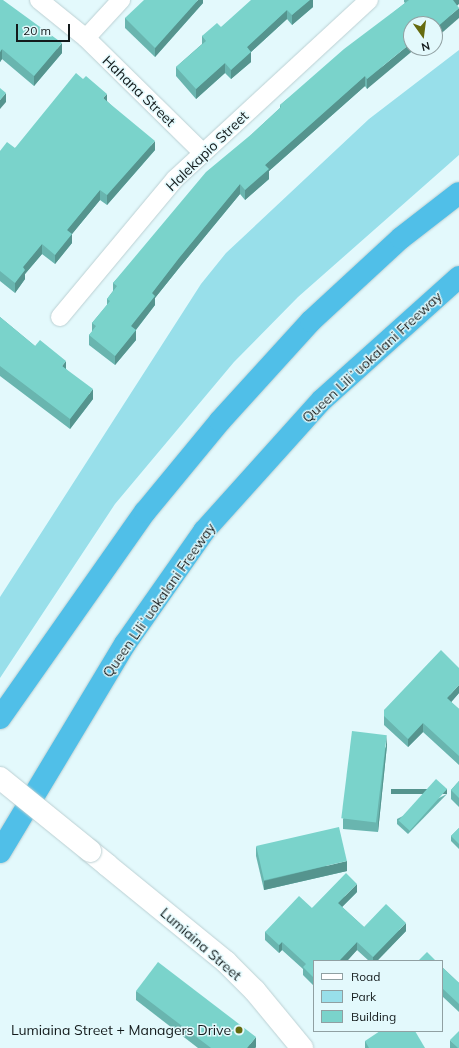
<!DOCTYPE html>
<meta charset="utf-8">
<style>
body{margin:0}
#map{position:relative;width:459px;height:1048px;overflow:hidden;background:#e3f9fc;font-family:Mulish,sans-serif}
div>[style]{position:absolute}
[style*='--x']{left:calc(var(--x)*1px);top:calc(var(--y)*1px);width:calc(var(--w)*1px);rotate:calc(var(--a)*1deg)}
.green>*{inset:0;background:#98dfea}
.roads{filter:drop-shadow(0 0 1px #bbd0d3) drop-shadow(0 0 1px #bbd0d3)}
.minor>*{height:18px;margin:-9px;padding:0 9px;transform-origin:9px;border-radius:9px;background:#fff}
.tertiary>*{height:22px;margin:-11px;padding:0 11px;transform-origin:11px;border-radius:11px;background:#fff}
.secondary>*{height:22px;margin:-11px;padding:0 11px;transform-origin:11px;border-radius:11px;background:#fff}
.motorway>*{height:22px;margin:-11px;padding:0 11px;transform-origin:11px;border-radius:11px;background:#50bfe8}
.bridges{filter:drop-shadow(0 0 1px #bbd0d3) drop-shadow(0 0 1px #bbd0d3)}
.tertiary-bridge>*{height:22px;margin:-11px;padding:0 11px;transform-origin:11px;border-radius:11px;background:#fff}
.wall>*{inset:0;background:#69b5af}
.shaded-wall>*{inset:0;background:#55948e;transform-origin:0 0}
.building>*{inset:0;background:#7ad3cb;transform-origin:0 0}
.dots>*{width:11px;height:11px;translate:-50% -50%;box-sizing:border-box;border:2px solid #e3f9fc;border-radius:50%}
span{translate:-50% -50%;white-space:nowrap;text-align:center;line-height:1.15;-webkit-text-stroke:3px #e3f9fc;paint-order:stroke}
.street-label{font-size:14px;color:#131a1b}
.poi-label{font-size:14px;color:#131a1b}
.right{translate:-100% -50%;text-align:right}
.legend{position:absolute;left:313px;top:960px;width:130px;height:72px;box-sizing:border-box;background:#e3f9fc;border:1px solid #90a0a2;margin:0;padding:5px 7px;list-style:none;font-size:12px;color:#131a1b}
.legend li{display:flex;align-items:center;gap:8px;height:20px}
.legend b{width:20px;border:1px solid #90a0a2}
.north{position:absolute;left:403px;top:16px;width:40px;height:40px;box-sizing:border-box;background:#e3f9fc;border:1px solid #90a0a2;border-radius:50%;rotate:166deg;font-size:11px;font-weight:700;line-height:16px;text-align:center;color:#131a1b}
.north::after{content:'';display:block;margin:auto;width:14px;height:18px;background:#656b0f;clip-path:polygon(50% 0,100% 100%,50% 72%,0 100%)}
.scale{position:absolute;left:16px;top:24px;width:54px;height:18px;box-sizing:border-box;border:2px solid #131a1b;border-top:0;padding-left:5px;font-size:12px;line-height:14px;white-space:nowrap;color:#131a1b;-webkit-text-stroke:3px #e3f9fc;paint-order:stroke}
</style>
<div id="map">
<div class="green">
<div style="clip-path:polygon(459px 50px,459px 155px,298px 297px,234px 362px,115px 504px,0 678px,0 597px,201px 284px,226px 253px,369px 119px)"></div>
</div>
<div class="roads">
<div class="minor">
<div style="--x:39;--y:0;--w:60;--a:39"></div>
<div style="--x:86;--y:38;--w:163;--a:44.5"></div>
<div style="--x:86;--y:38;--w:52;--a:-47.4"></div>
<div style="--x:60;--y:317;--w:180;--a:-50.2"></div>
<div style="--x:175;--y:179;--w:264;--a:-42.7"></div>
</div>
<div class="tertiary">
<div style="--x:107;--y:865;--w:154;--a:39.2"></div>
<div style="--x:226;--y:962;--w:41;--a:45"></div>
<div style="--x:255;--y:991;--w:74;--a:50.5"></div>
</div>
<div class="secondary">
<div style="--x:90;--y:851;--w:22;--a:39"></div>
</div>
<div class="motorway">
<div style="--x:0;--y:718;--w:252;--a:-54.9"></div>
<div style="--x:145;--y:512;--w:118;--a:-50.5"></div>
<div style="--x:220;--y:421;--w:135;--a:-47.7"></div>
<div style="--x:311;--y:321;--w:122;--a:-42.7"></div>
<div style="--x:401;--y:238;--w:73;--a:-37.8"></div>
<div style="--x:0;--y:852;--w:243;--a:-59"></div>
<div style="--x:125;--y:644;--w:138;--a:-55"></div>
<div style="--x:204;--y:531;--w:176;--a:-48"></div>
<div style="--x:322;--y:400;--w:184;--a:-41.9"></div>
</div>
</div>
<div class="bridges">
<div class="tertiary-bridge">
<div style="--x:0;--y:778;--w:116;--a:39"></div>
</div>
</div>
<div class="wall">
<div style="clip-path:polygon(0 0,62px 53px,34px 86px,2px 59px,0 62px)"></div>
<div style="clip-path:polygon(203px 0,203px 3px,155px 57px,125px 28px,125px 18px)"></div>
<div style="clip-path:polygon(313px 0,313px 7px,292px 25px,287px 19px,251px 52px,251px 62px,231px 79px,225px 73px,196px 99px,176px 76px,176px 67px,202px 44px,202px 36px,221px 27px)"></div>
<div style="clip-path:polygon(404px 0,459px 0,457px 6px,436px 38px,435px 36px,435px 24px,411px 24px,367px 89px,365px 86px,269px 171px,269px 179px,245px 200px,240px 194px,179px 268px,155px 298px,155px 305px,136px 330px,136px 340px,115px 365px,89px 345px,89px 335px,92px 332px,92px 323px,107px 305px,107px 299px,113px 291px,113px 283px,253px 133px,280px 108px,280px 105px,405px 3px,404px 2px)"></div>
<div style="clip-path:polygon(107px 101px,155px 150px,107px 205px,100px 200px,72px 234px,72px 243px,55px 264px,42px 254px,25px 274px,25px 279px,15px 293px,0 281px,0 151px,15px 148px)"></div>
<div style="clip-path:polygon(0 317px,35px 346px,66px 369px,93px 399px,70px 429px,0 376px)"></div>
<div style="clip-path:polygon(459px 693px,451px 702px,459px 709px,459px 765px,423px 732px,408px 747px,384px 725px,384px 710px)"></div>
<div style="clip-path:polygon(387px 745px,378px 832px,343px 829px,343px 819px)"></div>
<div style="clip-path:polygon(459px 781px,459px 807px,451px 799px,451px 790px)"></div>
<div style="clip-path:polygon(447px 794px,408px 834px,397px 824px,397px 819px)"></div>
<div style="clip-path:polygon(459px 828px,459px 849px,451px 841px,451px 836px)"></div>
<div style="clip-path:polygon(256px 847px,347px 871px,264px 890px,256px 856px)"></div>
<div style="clip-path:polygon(357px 892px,342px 907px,364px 927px,406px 931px,377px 961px,369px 961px,357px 950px,347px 961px,314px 961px,314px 986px,303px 975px,303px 969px,282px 950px,279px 953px,265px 940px,265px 932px,312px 908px)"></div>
<div style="clip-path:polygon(442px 967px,459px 983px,459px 1012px,442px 996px)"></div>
<div style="clip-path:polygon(136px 991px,256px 1047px,255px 1048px,198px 1048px,136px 1000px)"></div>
<div style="clip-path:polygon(450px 1040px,459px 1048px,450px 1048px)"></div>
<div style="clip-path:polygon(365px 1041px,425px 1048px,365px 1048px)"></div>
</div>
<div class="shaded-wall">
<div style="clip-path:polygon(198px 0,203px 0,203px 3px,155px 57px,155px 48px)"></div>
<div style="clip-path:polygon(308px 0,313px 0,313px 7px,292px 25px,292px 15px)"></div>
<div style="clip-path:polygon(453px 0,459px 0,459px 4px,452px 10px)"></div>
<div style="clip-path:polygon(459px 8px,459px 18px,436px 38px,436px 28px)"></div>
<div style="clip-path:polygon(287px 10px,287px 19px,251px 52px,251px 62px,231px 79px,231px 70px,247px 47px)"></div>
<div style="clip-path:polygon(62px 43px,62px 53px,34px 86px,34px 76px)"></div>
<div style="clip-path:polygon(411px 43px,411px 48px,416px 48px,367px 89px,367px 79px)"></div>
<div style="clip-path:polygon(2px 49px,2px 59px,0 62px,0 52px)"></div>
<div style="clip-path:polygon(225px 63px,225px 73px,196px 99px,196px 89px)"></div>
<div style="clip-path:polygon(365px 76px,365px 86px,269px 171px,269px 179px,245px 200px,245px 190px,265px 165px)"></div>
<div style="clip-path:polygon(6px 93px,6px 102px,0 109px,0 100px)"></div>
<div style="clip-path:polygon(107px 94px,107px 103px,103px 98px)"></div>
<div style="clip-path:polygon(155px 141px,155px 150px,107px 205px,107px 195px)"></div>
<div style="clip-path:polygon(240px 184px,240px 194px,179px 268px,155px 298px,155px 305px,131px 336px,131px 326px,152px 293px,179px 258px)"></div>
<div style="clip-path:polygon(100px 190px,100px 200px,72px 234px,72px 243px,55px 264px,55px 255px,67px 230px)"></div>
<div style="clip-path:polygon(42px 244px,42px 254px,25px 274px,25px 279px,15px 293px,15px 283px,23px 267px)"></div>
<div style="clip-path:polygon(136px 330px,136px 340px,115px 365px,115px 356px)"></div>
<div style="clip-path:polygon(66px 361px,66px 371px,62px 366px)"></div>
<div style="clip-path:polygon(93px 389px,93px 399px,70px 429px,70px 419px)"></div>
<div style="clip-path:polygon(459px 685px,459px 693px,447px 707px,447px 698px)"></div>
<div style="clip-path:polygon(423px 723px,423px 732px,408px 747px,408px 739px)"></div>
<div style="clip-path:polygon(387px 735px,387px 745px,378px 832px,378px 823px)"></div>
<div style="left:447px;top:789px;width:5px;height:56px;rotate:90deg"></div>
<div style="clip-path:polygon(347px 861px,347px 871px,264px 890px,264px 881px)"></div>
<div style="clip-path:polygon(357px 884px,357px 892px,338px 911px,338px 903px)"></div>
<div style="clip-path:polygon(406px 923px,406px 931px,377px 961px,373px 961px,373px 957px)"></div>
<div style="clip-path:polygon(282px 942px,282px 950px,279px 953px,279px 945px)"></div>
<div style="clip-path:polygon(357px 942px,357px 950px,347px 961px,339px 961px)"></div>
<div style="clip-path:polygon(256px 1037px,256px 1047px,255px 1048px,247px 1048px)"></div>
</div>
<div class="building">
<div style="clip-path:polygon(0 0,3px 0,62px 43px,34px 76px,2px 49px,0 52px)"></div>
<div style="clip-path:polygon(144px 0,198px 0,155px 48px,125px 18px)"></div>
<div style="clip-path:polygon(251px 0,310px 0,292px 15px,287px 10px,247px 47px,251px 52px,231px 70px,225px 63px,196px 89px,176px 67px,206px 41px,202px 36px,217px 23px,221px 27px)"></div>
<div style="clip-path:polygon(409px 0,453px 0,459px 8px,436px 28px,435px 27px,435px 24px,411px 24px,411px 43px,367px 79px,365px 76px,265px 165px,269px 169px,245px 190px,240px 184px,179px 258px,152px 293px,155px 296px,131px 326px,136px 330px,115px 356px,89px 335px,96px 326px,92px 323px,110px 301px,107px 299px,117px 286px,113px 283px,206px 172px,253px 133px,281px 107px,280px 105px,344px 49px)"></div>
<div style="clip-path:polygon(76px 73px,83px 79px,86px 76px,107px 94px,103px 98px,155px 141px,107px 195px,100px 190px,67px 230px,72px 234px,55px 255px,42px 244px,23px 267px,25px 270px,15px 283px,0 271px,0 151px,7px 142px,15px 148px)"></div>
<div style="clip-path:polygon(0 88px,6px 93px,0 100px)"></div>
<div style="clip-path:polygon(0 317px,35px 346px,40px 340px,66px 361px,62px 366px,93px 389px,70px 419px,0 366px)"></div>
<div style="clip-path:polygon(441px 650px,459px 668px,459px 685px,447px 698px,459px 709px,459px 756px,423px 723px,408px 739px,384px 716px,384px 710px)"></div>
<div style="left:352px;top:731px;width:35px;height:88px;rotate:7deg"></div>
<div style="left:436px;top:779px;width:15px;height:56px;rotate:42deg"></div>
<div style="clip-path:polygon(459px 781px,459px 798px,451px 790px)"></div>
<div style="left:339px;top:827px;width:35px;height:85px;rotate:77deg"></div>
<div style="clip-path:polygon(459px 828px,459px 844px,451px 836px)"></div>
<div style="clip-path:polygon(346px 873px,357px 884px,338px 903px,364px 927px,386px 904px,406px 923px,373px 957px,357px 942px,339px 961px,314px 961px,314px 978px,303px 967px,306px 964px,282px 942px,279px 945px,265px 932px,299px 896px,312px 908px)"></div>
<div style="clip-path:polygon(427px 952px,436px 961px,418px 961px)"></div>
<div style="clip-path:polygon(158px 962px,256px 1037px,247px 1048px,211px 1048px,136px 991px)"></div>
<div style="clip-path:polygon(442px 967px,459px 983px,459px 1004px,442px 988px)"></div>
<div style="clip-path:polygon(380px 1031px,415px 1031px,425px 1048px,369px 1048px,365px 1041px)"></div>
<div style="clip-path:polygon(459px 1031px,459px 1048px,458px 1048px,450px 1040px)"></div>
</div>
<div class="dots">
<div style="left:239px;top:1030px;background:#656b0f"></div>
</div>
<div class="street-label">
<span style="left:139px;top:91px;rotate:44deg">Hahana Street</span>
<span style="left:207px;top:151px;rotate:-44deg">Halekapio Street</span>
<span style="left:372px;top:357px;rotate:-43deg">Queen Liliʻuokalani Freeway</span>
<span style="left:159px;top:600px;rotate:-55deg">Queen Liliʻuokalani Freeway</span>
<span style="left:201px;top:944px;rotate:41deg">Lumiaina Street</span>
</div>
<div class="poi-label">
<span class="right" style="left:231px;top:1030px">Lumiaina Street + Managers Drive</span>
</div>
<ul class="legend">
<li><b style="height:5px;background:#fff"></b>Road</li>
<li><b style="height:11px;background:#98dfea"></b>Park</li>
<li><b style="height:11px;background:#7ad3cb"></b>Building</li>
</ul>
<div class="north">N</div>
<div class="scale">20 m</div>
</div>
